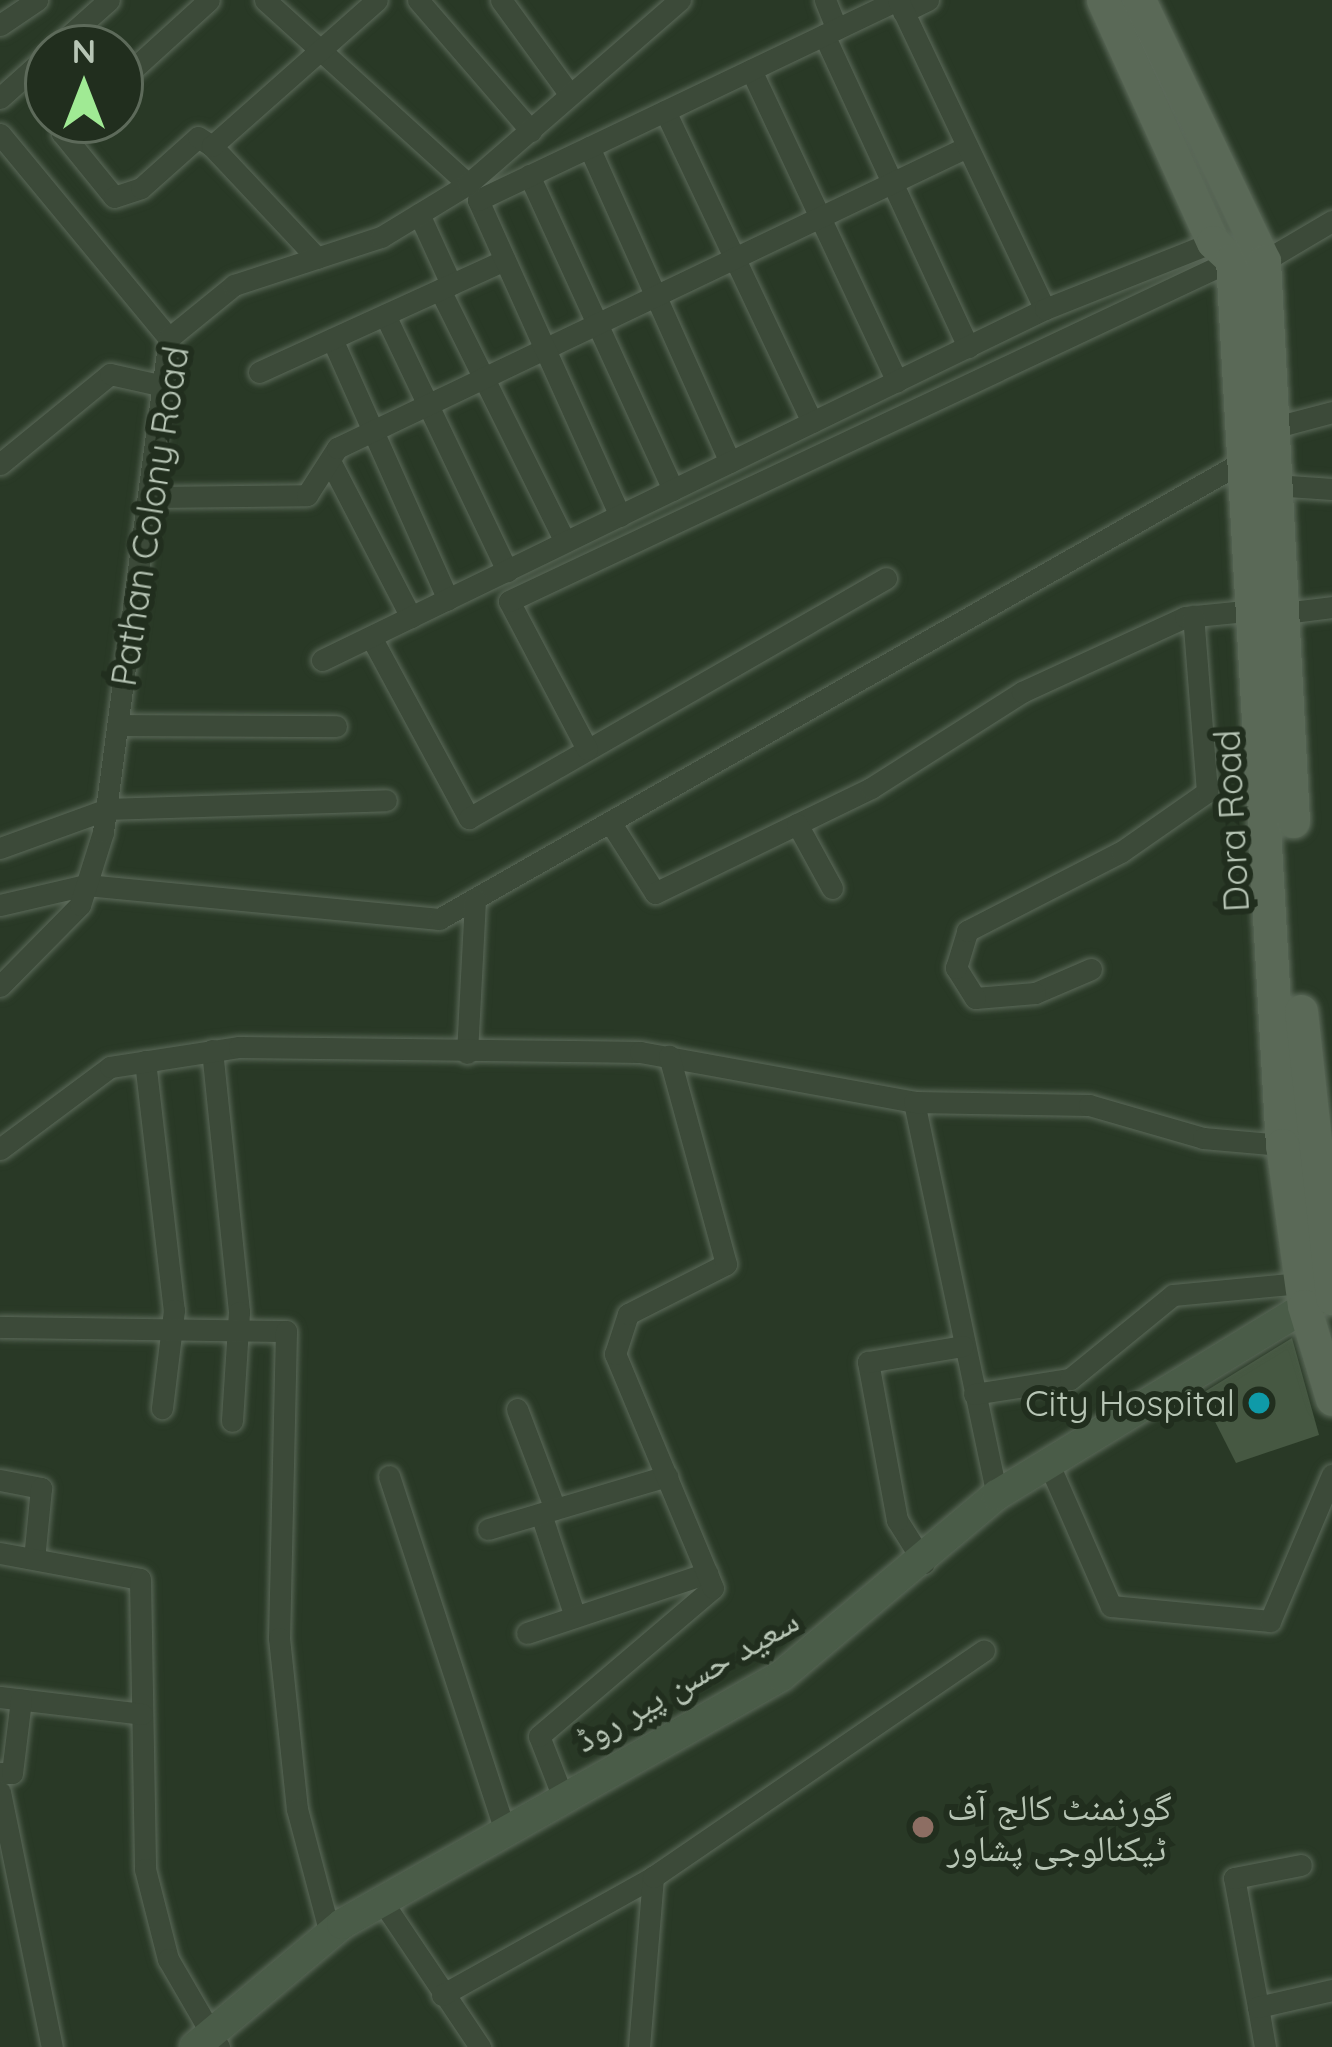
<!DOCTYPE html>
<meta charset="utf-8">
<style>
body{margin:0}
#map{position:relative;width:1332px;height:2047px;overflow:hidden;background:#293926;font-family:Quicksand,"Noto Naskh Arabic",sans-serif}
div>[style]{position:absolute}
[style*='--x']{left:calc(var(--x)*1px);top:calc(var(--y)*1px);width:calc(var(--w)*1px);rotate:calc(var(--a)*1deg)}
.building>*{inset:0;background:#465842}
.roads{filter:drop-shadow(0 0 3px #5c6a5a) drop-shadow(0 0 3px #5c6a5a)}
.street>*{height:21px;margin:-10.5px;padding:0 10.5px;transform-origin:10.5px;border-radius:10.5px;background:#3c4a39}
.secondary>*{height:30px;margin:-15px;padding:0 15px;transform-origin:15px;border-radius:15px;background:#4a5c48}
.primary>*{height:33px;margin:-16.5px;padding:0 16.5px;transform-origin:16.5px;border-radius:16.5px;background:#5a6957}
.dots>*{width:33px;height:33px;translate:-50% -50%;box-sizing:border-box;border:6px solid #212e1e;border-radius:50%}
span{translate:-50% -50%;white-space:nowrap;text-align:center;line-height:1.15;-webkit-text-stroke:12px #212e1e;paint-order:stroke}
.street-label{font-size:36px;color:#b7c5b5}
.poi-label{font-size:36px;color:#b7c5b5}
.right{translate:-100% -50%;text-align:right}
.left{translate:0 -50%;text-align:left}
.north{position:absolute;left:24px;top:24px;width:120px;height:120px;box-sizing:border-box;background:#212e1e;border:3px solid #5d6a5a;border-radius:50%;rotate:0deg;font-size:33px;font-weight:700;line-height:48px;text-align:center;color:#b7c5b5}
.north::after{content:'';display:block;margin:auto;width:42px;height:54px;background:#a0ea94;clip-path:polygon(50% 0,100% 100%,50% 72%,0 100%)}
</style>
<div id="map">
<div class="building">
<div style="clip-path:polygon(1292px 1338px,1319px 1435px,1236px 1463px,1201px 1394px)"></div>
</div>
<div class="roads">
<div class="street">
<div style="--x:265;--y:0;--w:274;--a:42.2"></div>
<div style="--x:418;--y:0;--w:173;--a:49.2"></div>
<div style="--x:501;--y:0;--w:117;--a:54"></div>
<div style="--x:825;--y:0;--w:31;--a:68"></div>
<div style="--x:903;--y:12;--w:28;--a:-26"></div>
<div style="--x:0;--y:25;--w:45;--a:-34"></div>
<div style="--x:824;--y:35;--w:344;--a:65.2"></div>
<div style="--x:55;--y:48;--w:72;--a:-41.6"></div>
<div style="--x:751;--y:70;--w:344;--a:64.9"></div>
<div style="--x:120;--y:81;--w:120;--a:-42.3"></div>
<div style="--x:0;--y:98;--w:64;--a:-41.9"></div>
<div style="--x:665;--y:111;--w:344;--a:64.7"></div>
<div style="--x:77;--y:120;--w:20;--a:139"></div>
<div style="--x:62;--y:133;--w:82;--a:50.9"></div>
<div style="--x:114;--y:197;--w:28;--a:-18"></div>
<div style="--x:141;--y:188;--w:76;--a:-41.8"></div>
<div style="--x:198;--y:137;--w:17;--a:33"></div>
<div style="--x:0;--y:134;--w:265;--a:50.4"></div>
<div style="--x:589;--y:147;--w:345;--a:65.9"></div>
<div style="--x:529;--y:175;--w:346;--a:65.4"></div>
<div style="--x:419;--y:214;--w:77;--a:65.4"></div>
<div style="--x:317;--y:258;--w:154;--a:-133.2"></div>
<div style="--x:212;--y:146;--w:220;--a:-41.5"></div>
<div style="--x:1264;--y:261;--w:79;--a:-30.5"></div>
<div style="--x:440;--y:290;--w:281;--a:63.6"></div>
<div style="--x:385;--y:315;--w:284;--a:64.5"></div>
<div style="--x:332;--y:339;--w:285;--a:66"></div>
<div style="--x:259;--y:372;--w:270;--a:-24.5"></div>
<div style="--x:1272;--y:428;--w:62;--a:-14.9"></div>
<div style="--x:330;--y:461;--w:176;--a:62.6"></div>
<div style="--x:0;--y:464;--w:142;--a:-39.3"></div>
<div style="--x:110;--y:374;--w:55;--a:12.5"></div>
<div style="--x:1274;--y:485;--w:58;--a:3.9"></div>
<div style="--x:154;--y:497;--w:153;--a:-0.7"></div>
<div style="--x:307;--y:495;--w:56;--a:-57.4"></div>
<div style="--x:337;--y:448;--w:698;--a:-25.54"></div>
<div style="--x:620;--y:516;--w:346;--a:-114.2"></div>
<div style="--x:478;--y:200;--w:465;--a:-25.5"></div>
<div style="--x:898;--y:0;--w:342;--a:64.6"></div>
<div style="--x:1284;--y:613;--w:48;--a:-7.1"></div>
<div style="--x:371;--y:637;--w:206;--a:61.6"></div>
<div style="--x:469;--y:818;--w:481;--a:-29.9"></div>
<div style="--x:322;--y:660;--w:804;--a:-25.9"></div>
<div style="--x:1045;--y:309;--w:181;--a:-21.7"></div>
<div style="--x:120;--y:725;--w:216;--a:0.3"></div>
<div style="--x:587;--y:749;--w:167;--a:-117.8"></div>
<div style="--x:509;--y:601;--w:799;--a:-25.25"></div>
<div style="--x:610;--y:822;--w:84;--a:57.6"></div>
<div style="--x:655;--y:893;--w:240;--a:-25.9"></div>
<div style="--x:871;--y:788;--w:179;--a:-32.4"></div>
<div style="--x:1022;--y:692;--w:179;--a:-24.7"></div>
<div style="--x:1185;--y:617;--w:71;--a:-5.6"></div>
<div style="--x:797;--y:824;--w:73;--a:61.3"></div>
<div style="--x:0;--y:848;--w:114;--a:-20"></div>
<div style="--x:107;--y:809;--w:279;--a:-1.8"></div>
<div style="--x:0;--y:905;--w:88;--a:-13.1"></div>
<div style="--x:86;--y:885;--w:355;--a:5.5"></div>
<div style="--x:439;--y:919;--w:930;--a:-29.65"></div>
<div style="--x:1091;--y:969;--w:61;--a:156.8"></div>
<div style="--x:1035;--y:993;--w:60;--a:175.2"></div>
<div style="--x:975;--y:998;--w:36;--a:-122"></div>
<div style="--x:956;--y:968;--w:39;--a:-73"></div>
<div style="--x:967;--y:931;--w:173;--a:-27.2"></div>
<div style="--x:1121;--y:852;--w:105;--a:-34.9"></div>
<div style="--x:1207;--y:792;--w:177;--a:-94.5"></div>
<div style="--x:0;--y:986;--w:114;--a:-45.4"></div>
<div style="--x:80;--y:905;--w:77;--a:-72.5"></div>
<div style="--x:103;--y:832;--w:498;--a:-82.4"></div>
<div style="--x:169;--y:338;--w:84;--a:-39.2"></div>
<div style="--x:234;--y:285;--w:155;--a:-18.1"></div>
<div style="--x:381;--y:237;--w:102;--a:-31.3"></div>
<div style="--x:468;--y:184;--w:281;--a:-41"></div>
<div style="--x:212;--y:1050;--w:263;--a:84.1"></div>
<div style="--x:239;--y:1312;--w:109;--a:93.7"></div>
<div style="--x:467;--y:1053;--w:154;--a:-87"></div>
<div style="--x:145;--y:1061;--w:251;--a:83.4"></div>
<div style="--x:174;--y:1310;--w:99;--a:97"></div>
<div style="--x:914;--y:1102;--w:402;--a:78.1"></div>
<div style="--x:0;--y:1149;--w:137;--a:-36.7"></div>
<div style="--x:110;--y:1067;--w:131;--a:-8.8"></div>
<div style="--x:239;--y:1047;--w:401;--a:0.7"></div>
<div style="--x:640;--y:1052;--w:279;--a:10.3"></div>
<div style="--x:914;--y:1102;--w:175;--a:1"></div>
<div style="--x:1089;--y:1105;--w:119;--a:16.1"></div>
<div style="--x:1203;--y:1138;--w:79;--a:5.1"></div>
<div style="--x:0;--y:1327;--w:286;--a:0.8"></div>
<div style="--x:286;--y:1331;--w:307;--a:91.3"></div>
<div style="--x:279;--y:1638;--w:172;--a:84"></div>
<div style="--x:297;--y:1809;--w:129;--a:75.2"></div>
<div style="--x:974;--y:1394;--w:97;--a:-8.9"></div>
<div style="--x:1070;--y:1379;--w:133;--a:-39.2"></div>
<div style="--x:1173;--y:1295;--w:128;--a:-5.4"></div>
<div style="--x:517;--y:1409;--w:107;--a:69.2"></div>
<div style="--x:1048;--y:1462;--w:157;--a:66.4"></div>
<div style="--x:1111;--y:1606;--w:160;--a:5.4"></div>
<div style="--x:1270;--y:1621;--w:159;--a:-67"></div>
<div style="--x:389;--y:1476;--w:370;--a:71.9"></div>
<div style="--x:0;--y:1480;--w:42;--a:11"></div>
<div style="--x:41;--y:1488;--w:71;--a:95.6"></div>
<div style="--x:541;--y:1514;--w:108;--a:71.7"></div>
<div style="--x:488;--y:1529;--w:187;--a:-16.5"></div>
<div style="--x:0;--y:1553;--w:142;--a:10.5"></div>
<div style="--x:140;--y:1579;--w:290;--a:89"></div>
<div style="--x:145;--y:1869;--w:93;--a:75.7"></div>
<div style="--x:168;--y:1959;--w:102;--a:59.9"></div>
<div style="--x:924;--y:1563;--w:51;--a:-122.1"></div>
<div style="--x:897;--y:1520;--w:161;--a:-100.4"></div>
<div style="--x:868;--y:1362;--w:96;--a:-9.6"></div>
<div style="--x:527;--y:1633;--w:190;--a:-18.4"></div>
<div style="--x:0;--y:1697;--w:143;--a:6.8"></div>
<div style="--x:0;--y:1773;--w:12;--a:0"></div>
<div style="--x:12;--y:1773;--w:74;--a:-83"></div>
<div style="--x:0;--y:1792;--w:260;--a:78.5"></div>
<div style="--x:562;--y:1795;--w:63;--a:-111.3"></div>
<div style="--x:539;--y:1736;--w:228;--a:-40.4"></div>
<div style="--x:713;--y:1588;--w:254;--a:-112.7"></div>
<div style="--x:615;--y:1354;--w:42;--a:-72"></div>
<div style="--x:628;--y:1314;--w:110;--a:-27"></div>
<div style="--x:726;--y:1264;--w:216;--a:-105.3"></div>
<div style="--x:382;--y:1901;--w:176;--a:56.1"></div>
<div style="--x:442;--y:1995;--w:242;--a:-29.2"></div>
<div style="--x:1258;--y:2007;--w:131;--a:-100.5"></div>
<div style="--x:1234;--y:1878;--w:68;--a:-11"></div>
<div style="--x:639;--y:2047;--w:171;--a:-85.3"></div>
<div style="--x:653;--y:1877;--w:401;--a:-34.4"></div>
<div style="--x:1265;--y:2047;--w:41;--a:-99.9"></div>
<div style="--x:1258;--y:2007;--w:76;--a:-12.9"></div>
</div>
<div class="secondary">
<div style="--x:195;--y:2047;--w:192;--a:-39.9"></div>
<div style="--x:342;--y:1924;--w:504;--a:-29.46"></div>
<div style="--x:781;--y:1676;--w:282;--a:-40"></div>
<div style="--x:997;--y:1495;--w:381;--a:-31.4"></div>
</div>
<div class="primary">
<div style="--x:1103;--y:0;--w:266;--a:65.6"></div>
<div style="--x:1213;--y:242;--w:26;--a:43"></div>
<div style="--x:1232;--y:260;--w:886;--a:86.77"></div>
<div style="--x:1282;--y:1145;--w:162;--a:82.2"></div>
<div style="--x:1304;--y:1306;--w:97;--a:73.2"></div>
<div style="--x:1139;--y:0;--w:289;--a:64.4"></div>
<div style="--x:1264;--y:261;--w:561;--a:87.04"></div>
<div style="--x:1301;--y:1011;--w:289;--a:83.8"></div>
</div>
</div>
<div class="dots">
<div style="left:1259px;top:1403px;background:#0f9aa8"></div>
<div style="left:923px;top:1827px;background:#8d6e63"></div>
</div>
<div class="street-label">
<span style="left:149px;top:516px;rotate:-81deg">Pathan Colony Road</span>
<span style="left:1231px;top:821px;rotate:-93deg">Dora Road</span>
<span style="left:686px;top:1679px;rotate:-30deg">سعید حسن پیر روڈ</span>
</div>
<div class="poi-label">
<span class="right" style="left:1235px;top:1403px">City Hospital</span>
<span class="left" style="left:947px;top:1827px">گورنمنٹ کالج آف<br>ٹیکنالوجی پشاور</span>
</div>
<div class="north">N</div>
</div>
